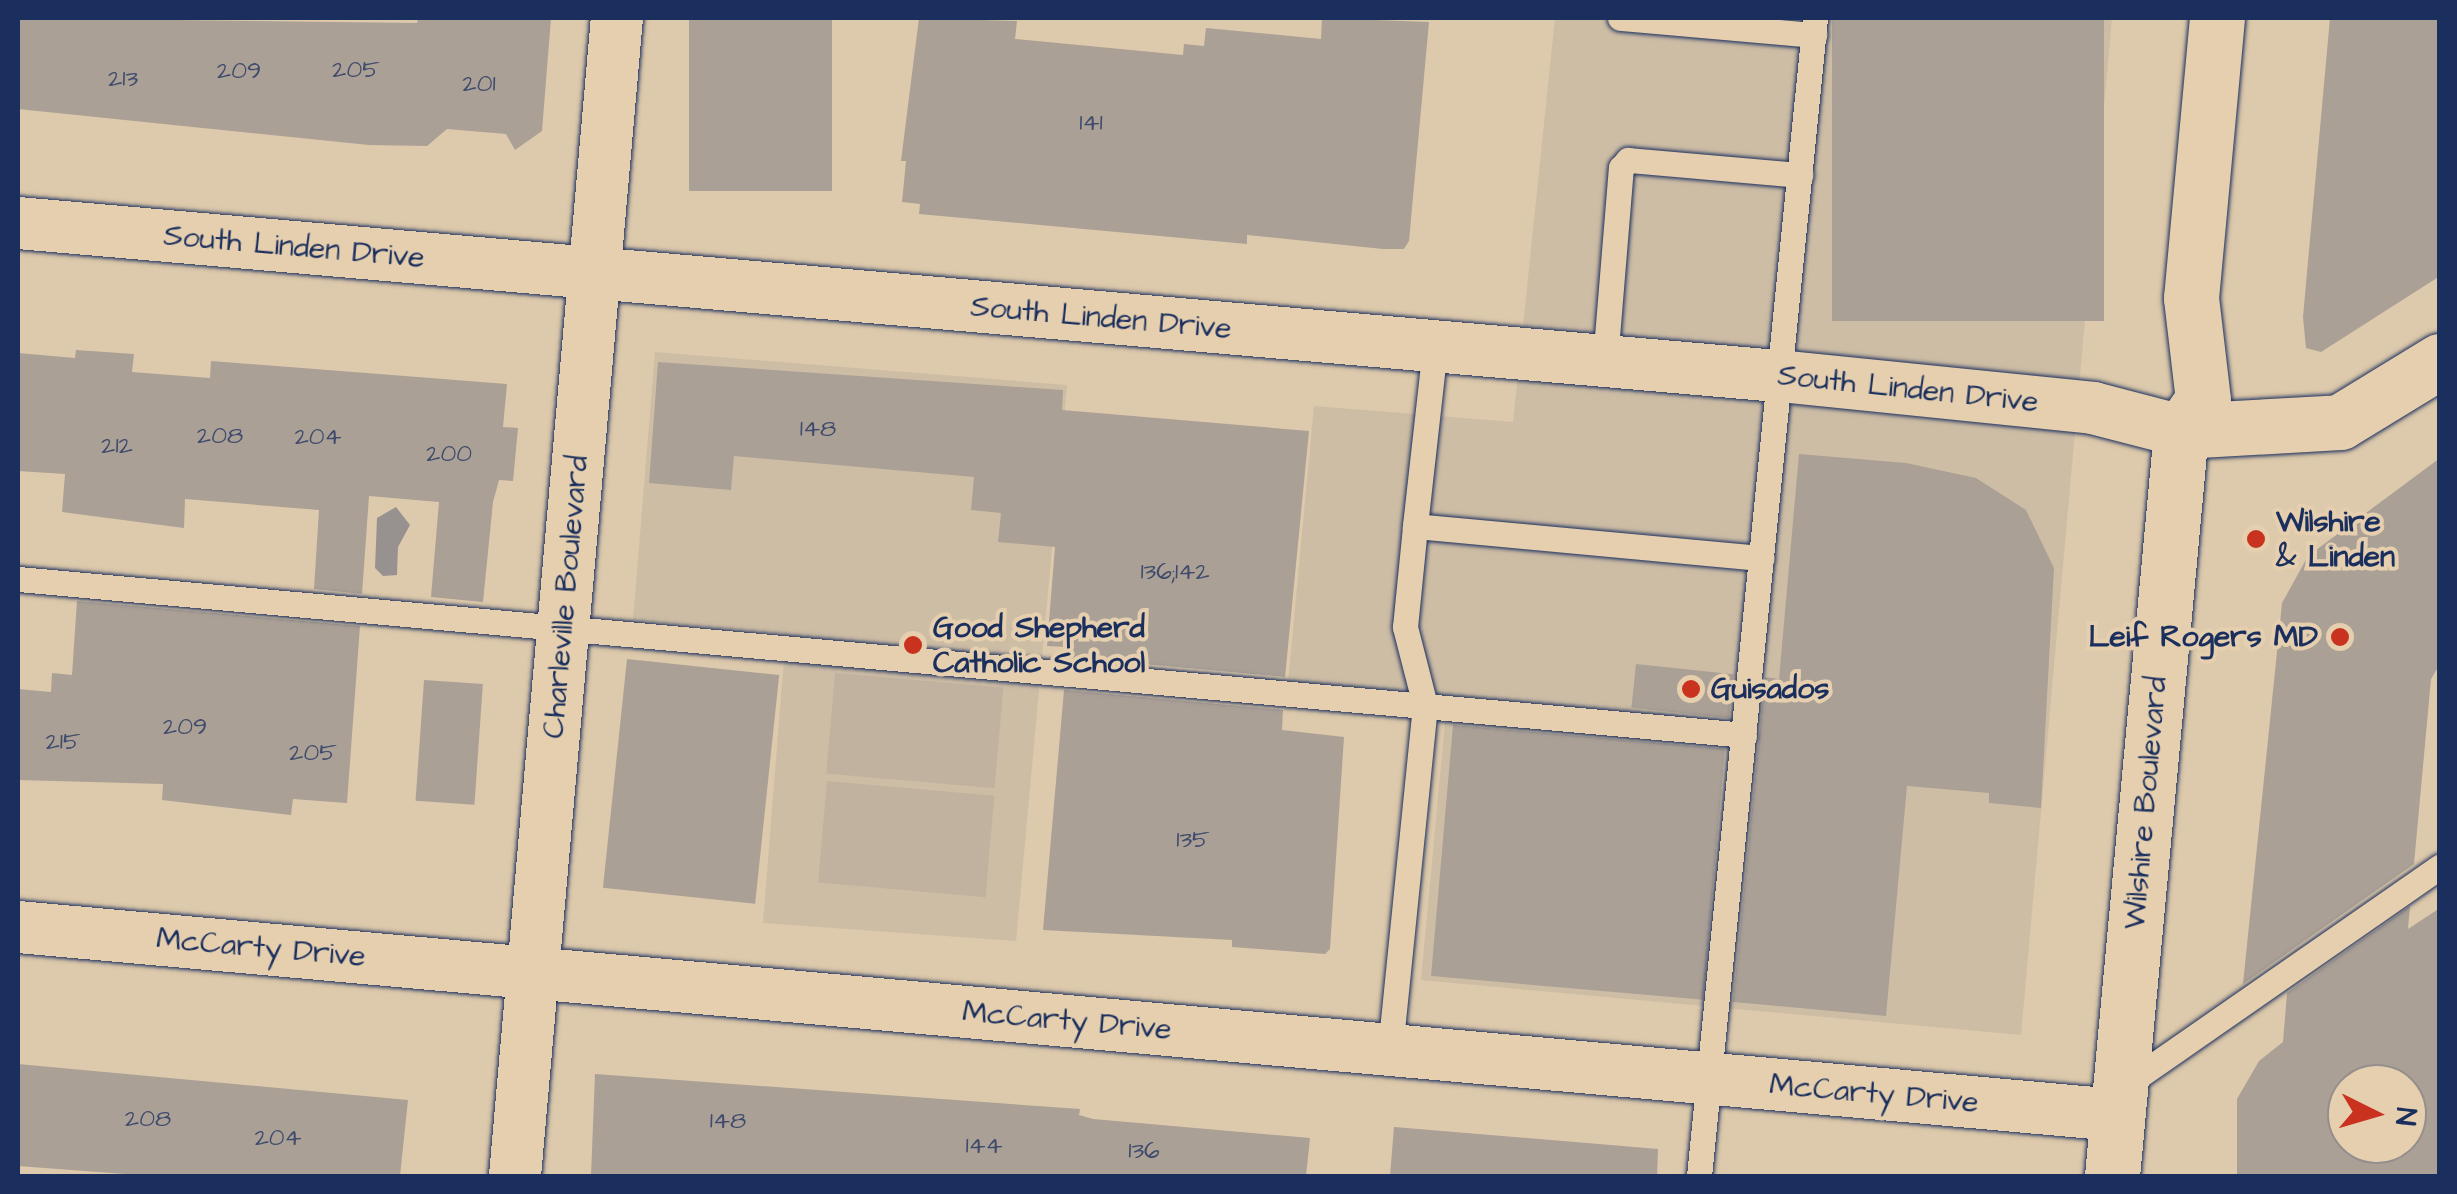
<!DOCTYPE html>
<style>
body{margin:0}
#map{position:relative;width:2457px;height:1194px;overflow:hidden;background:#ddc9ab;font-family:"Architects Daughter",sans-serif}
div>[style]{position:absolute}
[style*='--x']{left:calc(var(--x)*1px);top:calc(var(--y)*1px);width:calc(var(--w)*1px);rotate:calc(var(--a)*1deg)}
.built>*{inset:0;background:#cebda5}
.green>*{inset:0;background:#c1b29f;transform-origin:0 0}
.water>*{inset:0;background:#979290}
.building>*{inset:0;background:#aba096;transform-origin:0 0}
.roads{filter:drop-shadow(0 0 2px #1b2f5e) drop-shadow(0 0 2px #1b2f5e)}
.lane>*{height:25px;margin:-12.5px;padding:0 12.5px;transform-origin:12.5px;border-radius:12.5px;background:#e5cfae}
.street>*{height:52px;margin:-26px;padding:0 26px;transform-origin:26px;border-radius:26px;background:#e5cfae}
.secondary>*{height:55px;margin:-27.5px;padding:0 27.5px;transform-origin:27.5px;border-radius:27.5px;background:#e5cfae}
.primary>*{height:55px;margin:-27.5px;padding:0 27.5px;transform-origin:27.5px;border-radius:27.5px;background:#e5cfae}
.dots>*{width:28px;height:28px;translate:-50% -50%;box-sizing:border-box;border:5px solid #e5cfae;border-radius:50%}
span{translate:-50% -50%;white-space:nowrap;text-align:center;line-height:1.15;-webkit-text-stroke:8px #e5cfae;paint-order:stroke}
.number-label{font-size:25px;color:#3f4b6c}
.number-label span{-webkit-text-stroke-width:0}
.street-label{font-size:30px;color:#1b2f5e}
.poi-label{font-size:30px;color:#1b2f5e;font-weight:700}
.left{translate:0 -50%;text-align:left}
.right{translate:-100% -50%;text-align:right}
.frame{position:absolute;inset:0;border:20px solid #1b2f5e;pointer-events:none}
.north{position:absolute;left:2327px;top:1064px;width:100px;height:100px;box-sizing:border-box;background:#e5cfae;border:2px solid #948f8e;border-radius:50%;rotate:95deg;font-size:28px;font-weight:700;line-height:40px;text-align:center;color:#1b2f5e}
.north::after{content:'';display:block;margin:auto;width:35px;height:45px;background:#c8321e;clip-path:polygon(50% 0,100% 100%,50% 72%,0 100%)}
</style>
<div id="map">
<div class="built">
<div style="clip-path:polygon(1555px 18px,2112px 18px,2021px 1035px,1421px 980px,1447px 700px,1288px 683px,1314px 406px,1513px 422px)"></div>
<div style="clip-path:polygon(655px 352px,1067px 385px,1016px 941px,763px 923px,786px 634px,633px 620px)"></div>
</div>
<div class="green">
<div style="left:835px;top:673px;width:169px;height:101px;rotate:5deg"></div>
<div style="left:827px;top:781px;width:168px;height:102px;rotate:5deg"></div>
</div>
<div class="water">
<div style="clip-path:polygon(396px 507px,410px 525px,398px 547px,397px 575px,383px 576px,375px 568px,377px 518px)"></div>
</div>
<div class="building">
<div style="clip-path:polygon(18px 18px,417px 23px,418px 18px,551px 18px,542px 131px,515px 150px,506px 134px,447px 129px,427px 146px,369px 145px,18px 109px)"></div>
<div style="left:689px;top:18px;width:143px;height:173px"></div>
<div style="clip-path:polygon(919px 18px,1017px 21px,1015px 39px,1183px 55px,1184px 44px,1204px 46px,1206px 28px,1321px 39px,1322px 18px,1429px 22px,1409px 241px,1404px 249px,1383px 249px,1247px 235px,1247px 244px,919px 214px,920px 204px,902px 202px,906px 161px,901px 161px)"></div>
<div style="left:1832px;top:18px;width:272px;height:303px"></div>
<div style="clip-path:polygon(2330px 18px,2440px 18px,2440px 276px,2321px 352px,2306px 348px,2303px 317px)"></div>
<div style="clip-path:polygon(76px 350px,134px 354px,132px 372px,210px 378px,211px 361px,507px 384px,503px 427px,518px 428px,513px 481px,499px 480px,493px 502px,483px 602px,431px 597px,439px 502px,369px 496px,362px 594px,314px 589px,319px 510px,185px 499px,184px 528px,62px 512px,65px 474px,18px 471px,18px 353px,75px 358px)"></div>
<div style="clip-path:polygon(658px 362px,1063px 390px,1062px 410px,1309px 431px,1285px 677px,1067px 657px,1067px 647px,1047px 646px,1055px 547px,998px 542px,1001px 513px,971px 510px,974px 477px,734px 456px,731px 490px,649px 483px)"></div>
<div style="clip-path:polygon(1799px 454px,1906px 463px,1976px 478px,2026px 510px,2054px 568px,2041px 808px,1989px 803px,1989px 793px,1907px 786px,1886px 1016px,1733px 1002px,1765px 677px,1779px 679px)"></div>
<div style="clip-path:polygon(2440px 458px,2440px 664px,2431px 679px,2414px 864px,2243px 984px,2282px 603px,2308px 556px)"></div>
<div style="clip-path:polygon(77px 601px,360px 626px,347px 803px,293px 799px,291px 815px,162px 800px,163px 784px,18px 780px,18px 689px,51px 692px,52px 673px,72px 675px)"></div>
<div style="left:627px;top:659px;width:153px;height:230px;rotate:6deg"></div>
<div style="left:1636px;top:664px;width:98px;height:44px;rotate:6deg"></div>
<div style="left:424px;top:680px;width:59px;height:121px;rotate:4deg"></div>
<div style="clip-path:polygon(1064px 690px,1283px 710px,1282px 730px,1344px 737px,1330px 949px,1325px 954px,1232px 947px,1232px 940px,1043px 930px)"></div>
<div style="left:1453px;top:725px;width:273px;height:252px;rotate:5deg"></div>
<div style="clip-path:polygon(evenodd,2410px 906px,2408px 929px,2440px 908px,2440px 1176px,2237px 1176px,2237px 1099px,2259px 1061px,2283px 1042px,2287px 993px,2410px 906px,2347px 1084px,2407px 1084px,2407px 1144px,2347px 1144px,2347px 1084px)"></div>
<div style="clip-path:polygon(18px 1064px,408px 1100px,400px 1176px,152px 1176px,18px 1166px)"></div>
<div style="clip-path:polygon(595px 1074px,1080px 1109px,1079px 1115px,1093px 1119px,1310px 1138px,1306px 1176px,591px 1176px)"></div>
<div style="clip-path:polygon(1394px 1127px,1658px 1149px,1657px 1176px,1390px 1176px)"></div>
</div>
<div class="roads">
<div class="lane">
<div style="--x:1620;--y:18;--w:195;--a:5"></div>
<div style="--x:1435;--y:347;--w:180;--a:96.4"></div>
<div style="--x:1415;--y:526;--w:348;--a:5.3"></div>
<div style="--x:1605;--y:361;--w:194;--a:-85.3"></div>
<div style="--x:1621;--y:168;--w:11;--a:-49"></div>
<div style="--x:1628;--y:160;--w:173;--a:5"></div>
<div style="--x:18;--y:579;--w:1733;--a:5.16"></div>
<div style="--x:1390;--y:1050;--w:347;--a:-84.2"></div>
<div style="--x:1425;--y:705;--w:81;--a:-104.4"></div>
<div style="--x:1405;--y:627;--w:101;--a:-84.3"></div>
<div style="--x:2124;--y:1086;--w:385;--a:-34.8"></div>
<div style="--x:1699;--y:1176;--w:1164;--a:-84.28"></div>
</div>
<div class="street">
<div style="--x:18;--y:223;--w:1768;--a:4.97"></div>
<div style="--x:1779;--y:376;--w:316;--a:5.8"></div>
<div style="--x:2093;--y:408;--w:91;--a:14.6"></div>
<div style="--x:18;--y:927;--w:2108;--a:5.12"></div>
<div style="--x:515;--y:1176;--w:1162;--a:-84.97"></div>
</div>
<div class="secondary">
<div style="--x:2181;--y:431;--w:159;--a:-3.2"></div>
<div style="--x:2340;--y:422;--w:117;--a:-31.4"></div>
</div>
<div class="primary">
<div style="--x:2112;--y:1176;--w:748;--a:-84.71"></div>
<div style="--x:2181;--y:431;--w:38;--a:-55"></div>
<div style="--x:2203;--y:400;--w:103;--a:-96.7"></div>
<div style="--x:2191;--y:298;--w:281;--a:-84.7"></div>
</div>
</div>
<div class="dots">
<div style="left:2256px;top:539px;background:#c8321e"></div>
<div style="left:2340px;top:637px;background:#c8321e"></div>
<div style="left:913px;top:645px;background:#c8321e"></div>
<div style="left:1691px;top:689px;background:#c8321e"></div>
</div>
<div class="number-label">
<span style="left:356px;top:70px">205</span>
<span style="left:239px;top:71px">209</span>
<span style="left:123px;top:79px">213</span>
<span style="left:479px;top:84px">201</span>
<span style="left:1091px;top:123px">141</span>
<span style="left:818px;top:429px">148</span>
<span style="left:220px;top:436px">208</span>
<span style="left:318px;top:437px">204</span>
<span style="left:117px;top:446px">212</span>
<span style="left:449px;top:454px">200</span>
<span style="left:1175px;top:572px">136;142</span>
<span style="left:185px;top:727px">209</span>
<span style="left:63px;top:742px">215</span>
<span style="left:313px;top:753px">205</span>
<span style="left:1193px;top:840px">135</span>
<span style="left:148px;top:1119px">208</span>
<span style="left:728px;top:1121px">148</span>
<span style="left:278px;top:1138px">204</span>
<span style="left:984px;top:1146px">144</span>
<span style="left:1144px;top:1151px">136</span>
</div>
<div class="street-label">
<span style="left:294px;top:247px;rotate:5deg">South Linden Drive</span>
<span style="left:1101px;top:318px;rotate:5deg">South Linden Drive</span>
<span style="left:1908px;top:389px;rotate:6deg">South Linden Drive</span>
<span style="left:566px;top:597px;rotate:-85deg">Charleville Boulevard</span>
<span style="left:2146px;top:803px;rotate:-85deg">Wilshire Boulevard</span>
<span style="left:261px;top:948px;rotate:5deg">McCarty Drive</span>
<span style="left:1067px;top:1021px;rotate:5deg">McCarty Drive</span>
<span style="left:1874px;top:1094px;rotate:5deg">McCarty Drive</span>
</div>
<div class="poi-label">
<span class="left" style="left:2276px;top:539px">Wilshire<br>&amp; Linden</span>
<span class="left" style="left:933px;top:645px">Good Shepherd<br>Catholic School</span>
<span class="right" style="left:2318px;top:637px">Leif Rogers MD</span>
<span class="left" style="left:1711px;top:689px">Guisados</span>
</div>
<div class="frame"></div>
<div class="north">N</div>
</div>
